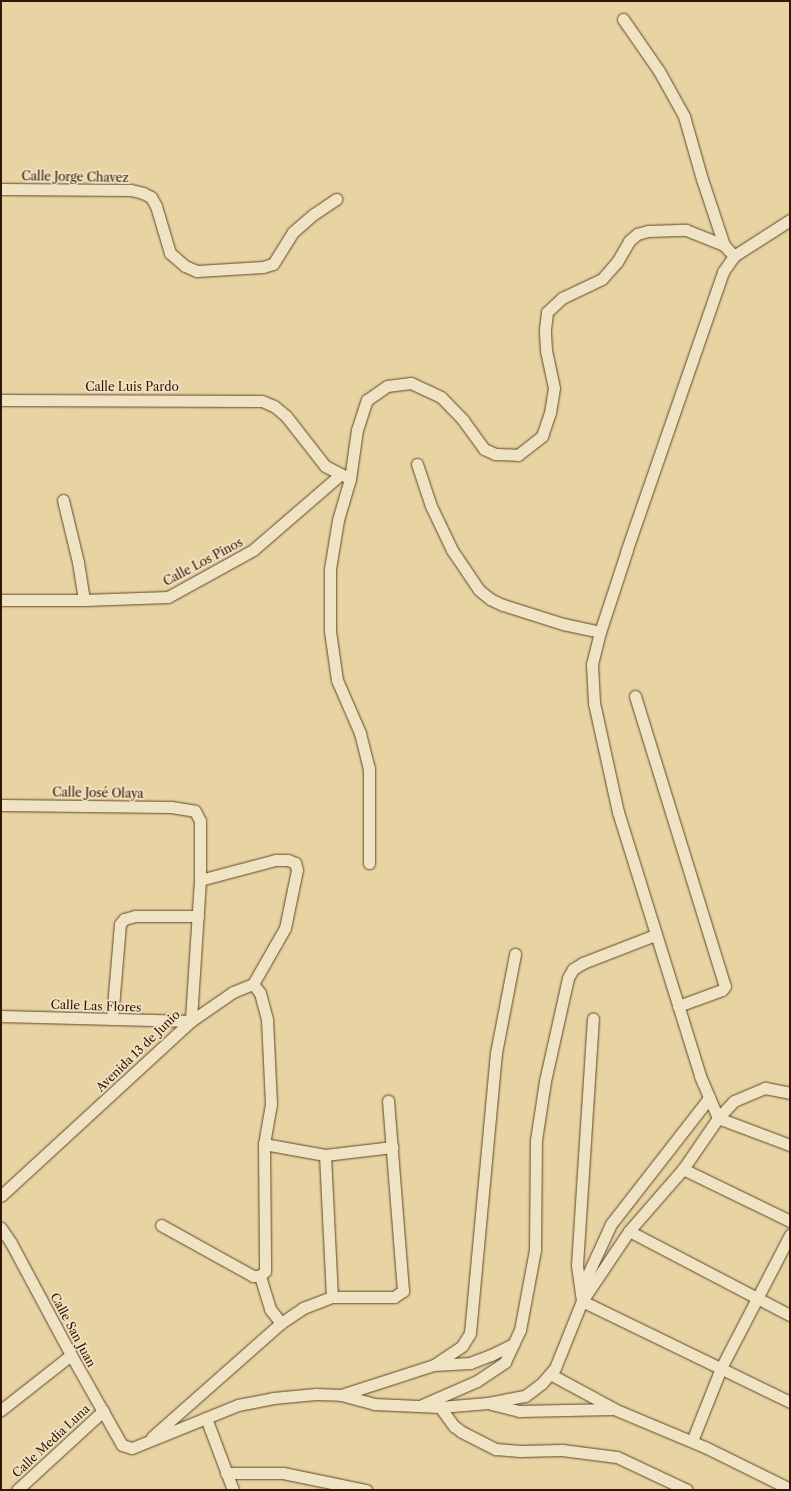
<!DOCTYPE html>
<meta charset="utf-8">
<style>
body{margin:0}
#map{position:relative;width:791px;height:1491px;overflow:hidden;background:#e8d4a2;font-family:"Libre Caslon Text",serif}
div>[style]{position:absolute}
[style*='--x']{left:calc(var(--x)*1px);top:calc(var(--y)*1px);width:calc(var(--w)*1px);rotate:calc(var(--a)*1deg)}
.roads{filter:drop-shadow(0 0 1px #61452d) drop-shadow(0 0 1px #61452d)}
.street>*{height:11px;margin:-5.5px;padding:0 5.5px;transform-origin:5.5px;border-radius:5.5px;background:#f0e3c3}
span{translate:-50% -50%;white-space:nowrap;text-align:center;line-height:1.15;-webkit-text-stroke:3.5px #f0e3c3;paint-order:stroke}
.street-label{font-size:12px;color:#341506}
.frame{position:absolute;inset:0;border:2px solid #341506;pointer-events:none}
</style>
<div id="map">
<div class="roads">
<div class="street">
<div style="--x:623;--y:19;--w:63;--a:55.3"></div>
<div style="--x:659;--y:71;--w:51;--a:60.9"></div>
<div style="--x:684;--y:116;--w:66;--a:74.1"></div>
<div style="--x:702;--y:179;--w:70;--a:71.6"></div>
<div style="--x:1;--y:189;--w:130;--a:0.4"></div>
<div style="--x:131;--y:190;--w:12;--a:14"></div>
<div style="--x:143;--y:193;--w:9;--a:27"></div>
<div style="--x:151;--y:197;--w:10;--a:61"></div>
<div style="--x:156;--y:206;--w:49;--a:73.4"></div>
<div style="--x:170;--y:253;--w:20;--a:41"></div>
<div style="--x:185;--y:266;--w:13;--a:23"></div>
<div style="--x:197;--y:271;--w:66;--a:-3.5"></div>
<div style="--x:263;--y:267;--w:10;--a:-17"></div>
<div style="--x:273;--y:264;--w:38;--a:-58"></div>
<div style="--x:293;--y:232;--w:28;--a:-41"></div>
<div style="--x:314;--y:214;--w:27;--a:-34"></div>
<div style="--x:790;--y:220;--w:67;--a:147.3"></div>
<div style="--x:734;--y:256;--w:19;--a:125"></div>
<div style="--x:723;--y:272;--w:294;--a:109.1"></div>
<div style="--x:627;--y:550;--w:86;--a:108.2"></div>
<div style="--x:600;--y:632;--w:33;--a:104"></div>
<div style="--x:592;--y:664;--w:39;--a:87"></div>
<div style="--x:594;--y:703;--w:112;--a:77.6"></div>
<div style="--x:618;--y:812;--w:276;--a:72.7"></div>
<div style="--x:700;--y:1076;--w:46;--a:66.8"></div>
<div style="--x:718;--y:1118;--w:77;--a:20.6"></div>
<div style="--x:1;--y:400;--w:261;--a:0.2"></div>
<div style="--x:262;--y:401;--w:13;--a:23"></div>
<div style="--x:274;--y:406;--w:16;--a:40"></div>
<div style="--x:286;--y:416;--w:63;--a:52"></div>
<div style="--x:325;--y:466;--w:28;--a:27"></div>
<div style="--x:350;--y:479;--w:49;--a:-81.9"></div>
<div style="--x:357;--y:430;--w:32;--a:-72"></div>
<div style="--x:367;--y:400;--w:24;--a:-35"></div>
<div style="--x:387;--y:386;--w:24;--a:-7"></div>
<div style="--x:411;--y:383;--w:33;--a:25"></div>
<div style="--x:441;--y:397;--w:32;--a:46"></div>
<div style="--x:463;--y:420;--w:36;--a:54"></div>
<div style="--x:484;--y:449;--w:12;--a:24"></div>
<div style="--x:495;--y:454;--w:23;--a:2"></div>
<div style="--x:518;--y:455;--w:31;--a:-38"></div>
<div style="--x:542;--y:436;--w:24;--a:-71"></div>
<div style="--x:550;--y:413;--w:25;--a:-81"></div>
<div style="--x:554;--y:388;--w:38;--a:-102"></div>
<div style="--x:546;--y:351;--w:22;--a:-93"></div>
<div style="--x:545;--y:329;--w:17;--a:-83"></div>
<div style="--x:547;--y:312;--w:21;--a:-43"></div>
<div style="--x:562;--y:298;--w:44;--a:-25.4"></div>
<div style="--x:602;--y:279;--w:23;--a:-49"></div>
<div style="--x:617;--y:262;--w:24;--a:-60"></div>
<div style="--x:629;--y:241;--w:11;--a:-41"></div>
<div style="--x:637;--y:234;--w:11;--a:-15"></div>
<div style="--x:648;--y:231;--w:38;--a:-2"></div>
<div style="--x:686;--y:230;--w:41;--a:21.5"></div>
<div style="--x:724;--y:245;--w:15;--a:48"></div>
<div style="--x:417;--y:464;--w:44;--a:71.6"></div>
<div style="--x:431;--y:506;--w:49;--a:64.5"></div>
<div style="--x:452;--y:550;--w:48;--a:56"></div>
<div style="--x:479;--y:590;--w:14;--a:39"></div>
<div style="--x:490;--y:599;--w:14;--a:25"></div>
<div style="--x:503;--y:605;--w:63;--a:17.6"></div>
<div style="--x:563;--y:624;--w:38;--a:12"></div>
<div style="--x:350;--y:479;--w:43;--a:106.3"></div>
<div style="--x:338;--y:520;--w:50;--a:99.3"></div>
<div style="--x:330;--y:569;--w:62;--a:90"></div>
<div style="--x:330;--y:631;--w:49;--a:81.9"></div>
<div style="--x:337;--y:680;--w:58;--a:66.5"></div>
<div style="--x:360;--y:733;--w:36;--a:76"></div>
<div style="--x:369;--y:768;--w:95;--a:90"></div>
<div style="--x:63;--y:500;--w:64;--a:76.4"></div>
<div style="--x:78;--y:562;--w:38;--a:81"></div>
<div style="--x:1;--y:600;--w:83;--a:0"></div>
<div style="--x:84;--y:600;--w:84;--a:-2"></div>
<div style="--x:168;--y:597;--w:97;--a:-28.9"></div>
<div style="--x:253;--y:550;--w:116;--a:-40.8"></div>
<div style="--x:635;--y:696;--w:304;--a:72.8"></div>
<div style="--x:725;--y:986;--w:5;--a:127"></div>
<div style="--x:722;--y:990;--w:47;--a:160"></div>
<div style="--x:1;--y:805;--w:170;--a:0.7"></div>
<div style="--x:171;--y:807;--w:24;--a:9"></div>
<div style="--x:195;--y:811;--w:11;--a:63"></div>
<div style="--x:200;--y:821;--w:59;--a:90"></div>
<div style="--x:200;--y:880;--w:141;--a:93.7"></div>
<div style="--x:191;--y:1021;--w:258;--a:137.4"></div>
<div style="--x:200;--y:880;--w:78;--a:-14.9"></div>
<div style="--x:275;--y:860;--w:13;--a:0"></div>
<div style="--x:288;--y:860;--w:8;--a:23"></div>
<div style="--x:295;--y:863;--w:7;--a:74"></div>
<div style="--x:297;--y:870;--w:59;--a:101.7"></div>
<div style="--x:285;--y:928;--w:64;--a:119.7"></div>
<div style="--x:1;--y:1016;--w:190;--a:1.5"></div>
<div style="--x:191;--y:1021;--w:51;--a:-34.6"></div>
<div style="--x:233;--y:992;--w:22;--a:-22"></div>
<div style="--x:253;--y:984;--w:11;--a:52"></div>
<div style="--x:260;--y:993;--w:27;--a:75"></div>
<div style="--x:267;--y:1019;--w:85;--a:87.3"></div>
<div style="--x:271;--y:1104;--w:41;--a:99.9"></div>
<div style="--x:264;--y:1144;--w:127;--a:89.5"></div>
<div style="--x:265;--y:1271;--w:7;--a:135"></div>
<div style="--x:260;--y:1276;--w:7;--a:180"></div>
<div style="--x:253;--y:1276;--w:105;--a:-151"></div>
<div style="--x:112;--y:1019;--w:95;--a:-85.2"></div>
<div style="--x:120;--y:924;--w:6;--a:-51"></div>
<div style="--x:124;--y:919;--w:11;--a:-15"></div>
<div style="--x:135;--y:916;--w:63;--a:0"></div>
<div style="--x:264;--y:1144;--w:62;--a:10.2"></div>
<div style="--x:325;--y:1155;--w:68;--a:-6.7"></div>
<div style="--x:325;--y:1155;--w:142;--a:87.2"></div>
<div style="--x:683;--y:1169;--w:119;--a:25.9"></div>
<div style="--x:1;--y:1228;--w:18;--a:56"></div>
<div style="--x:11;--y:1243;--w:127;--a:61.8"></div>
<div style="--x:71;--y:1355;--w:103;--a:60.5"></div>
<div style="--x:122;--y:1445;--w:10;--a:17"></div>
<div style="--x:132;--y:1448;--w:114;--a:-22.1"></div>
<div style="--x:238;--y:1405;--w:36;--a:-11"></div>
<div style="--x:273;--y:1398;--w:43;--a:-5.3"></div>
<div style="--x:316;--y:1394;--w:25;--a:2"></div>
<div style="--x:341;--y:1395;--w:34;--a:15"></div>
<div style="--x:374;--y:1404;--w:66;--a:2.6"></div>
<div style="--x:440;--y:1407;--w:48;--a:-4.8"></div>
<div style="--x:488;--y:1403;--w:38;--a:-11"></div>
<div style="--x:525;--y:1396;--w:21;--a:-37"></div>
<div style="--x:542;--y:1383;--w:20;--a:-49"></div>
<div style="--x:555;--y:1368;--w:72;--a:-68.1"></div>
<div style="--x:582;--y:1301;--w:84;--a:-56.1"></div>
<div style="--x:629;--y:1231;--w:82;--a:-48.9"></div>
<div style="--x:683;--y:1169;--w:62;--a:-55.5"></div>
<div style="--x:718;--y:1118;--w:23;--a:-47"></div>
<div style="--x:734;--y:1101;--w:34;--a:-23"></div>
<div style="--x:765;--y:1088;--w:25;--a:11"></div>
<div style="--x:629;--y:1231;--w:182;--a:27.6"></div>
<div style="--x:260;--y:1276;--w:34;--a:73"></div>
<div style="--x:270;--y:1309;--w:18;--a:52"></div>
<div style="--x:584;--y:1295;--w:21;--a:-79"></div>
<div style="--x:588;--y:1274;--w:55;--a:-65.3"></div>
<div style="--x:611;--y:1224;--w:160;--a:-52.1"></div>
<div style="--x:582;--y:1301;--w:36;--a:-98"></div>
<div style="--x:577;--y:1265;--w:247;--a:-86.3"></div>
<div style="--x:582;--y:1301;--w:231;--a:25.9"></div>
<div style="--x:434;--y:1365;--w:36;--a:-3"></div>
<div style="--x:470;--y:1363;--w:22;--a:-21"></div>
<div style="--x:491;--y:1355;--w:25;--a:-26"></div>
<div style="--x:550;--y:1374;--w:72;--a:28.4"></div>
<div style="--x:341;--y:1395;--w:98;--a:-17.9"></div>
<div style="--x:434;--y:1365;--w:34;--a:-34"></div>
<div style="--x:462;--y:1346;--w:15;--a:-58"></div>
<div style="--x:470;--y:1333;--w:281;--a:-84.7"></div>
<div style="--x:496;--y:1053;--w:101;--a:-79.1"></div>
<div style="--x:491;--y:1404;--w:29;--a:14"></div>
<div style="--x:519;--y:1411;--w:95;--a:-1.2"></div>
<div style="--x:614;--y:1409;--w:99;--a:22.7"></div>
<div style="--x:705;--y:1447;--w:95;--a:26.3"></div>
<div style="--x:422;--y:1405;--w:60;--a:-23.6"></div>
<div style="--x:477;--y:1381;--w:34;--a:-34"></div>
<div style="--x:505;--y:1362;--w:35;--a:-65"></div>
<div style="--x:520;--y:1330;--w:81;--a:-79.4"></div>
<div style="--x:535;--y:1250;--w:110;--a:-89.5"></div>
<div style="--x:536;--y:1140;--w:60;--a:-81.3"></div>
<div style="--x:545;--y:1081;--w:106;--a:-77.4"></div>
<div style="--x:568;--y:978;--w:10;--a:-61"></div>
<div style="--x:573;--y:969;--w:12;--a:-31"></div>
<div style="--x:583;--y:963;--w:77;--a:-21.3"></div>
<div style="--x:440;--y:1407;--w:24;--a:54"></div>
<div style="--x:454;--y:1426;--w:10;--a:37"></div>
<div style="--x:462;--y:1432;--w:38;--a:27"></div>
<div style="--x:496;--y:1449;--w:24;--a:5"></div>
<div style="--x:520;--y:1451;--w:42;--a:-1.4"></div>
<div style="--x:562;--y:1450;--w:55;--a:7.3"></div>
<div style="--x:617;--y:1457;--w:77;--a:25.2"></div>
<div style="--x:1;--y:1410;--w:89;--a:-38.2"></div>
<div style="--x:206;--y:1418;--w:77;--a:69.4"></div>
<div style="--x:152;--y:1437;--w:172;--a:-41.5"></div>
<div style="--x:281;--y:1323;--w:27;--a:-34"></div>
<div style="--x:303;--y:1308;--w:31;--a:-21"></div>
<div style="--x:332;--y:1297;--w:62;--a:0"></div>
<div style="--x:394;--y:1297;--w:11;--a:-34"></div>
<div style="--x:403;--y:1291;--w:191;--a:-94.5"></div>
<div style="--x:692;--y:1441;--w:79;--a:-68.3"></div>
<div style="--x:721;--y:1368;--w:150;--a:-62.6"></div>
<div style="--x:226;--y:1473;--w:57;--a:0"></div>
<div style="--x:283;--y:1473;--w:85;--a:11.6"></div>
<div style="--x:17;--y:1490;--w:117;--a:-42.6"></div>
</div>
</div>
<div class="street-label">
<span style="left:75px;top:177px;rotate:1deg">Calle Jorge Chavez</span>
<span style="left:132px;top:387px">Calle Luis Pardo</span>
<span style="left:203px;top:562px;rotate:-28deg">Calle Los Pinos</span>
<span style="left:98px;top:793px;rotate:1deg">Calle José Olaya</span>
<span style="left:96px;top:1006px;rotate:2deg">Calle Las Flores</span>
<span style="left:138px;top:1051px;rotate:-44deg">Avenida 13 de Junio</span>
<span style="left:73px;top:1330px;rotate:62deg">Calle San Juan</span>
<span style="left:51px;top:1441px;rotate:-43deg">Calle Media Luna</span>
</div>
<div class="frame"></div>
</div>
